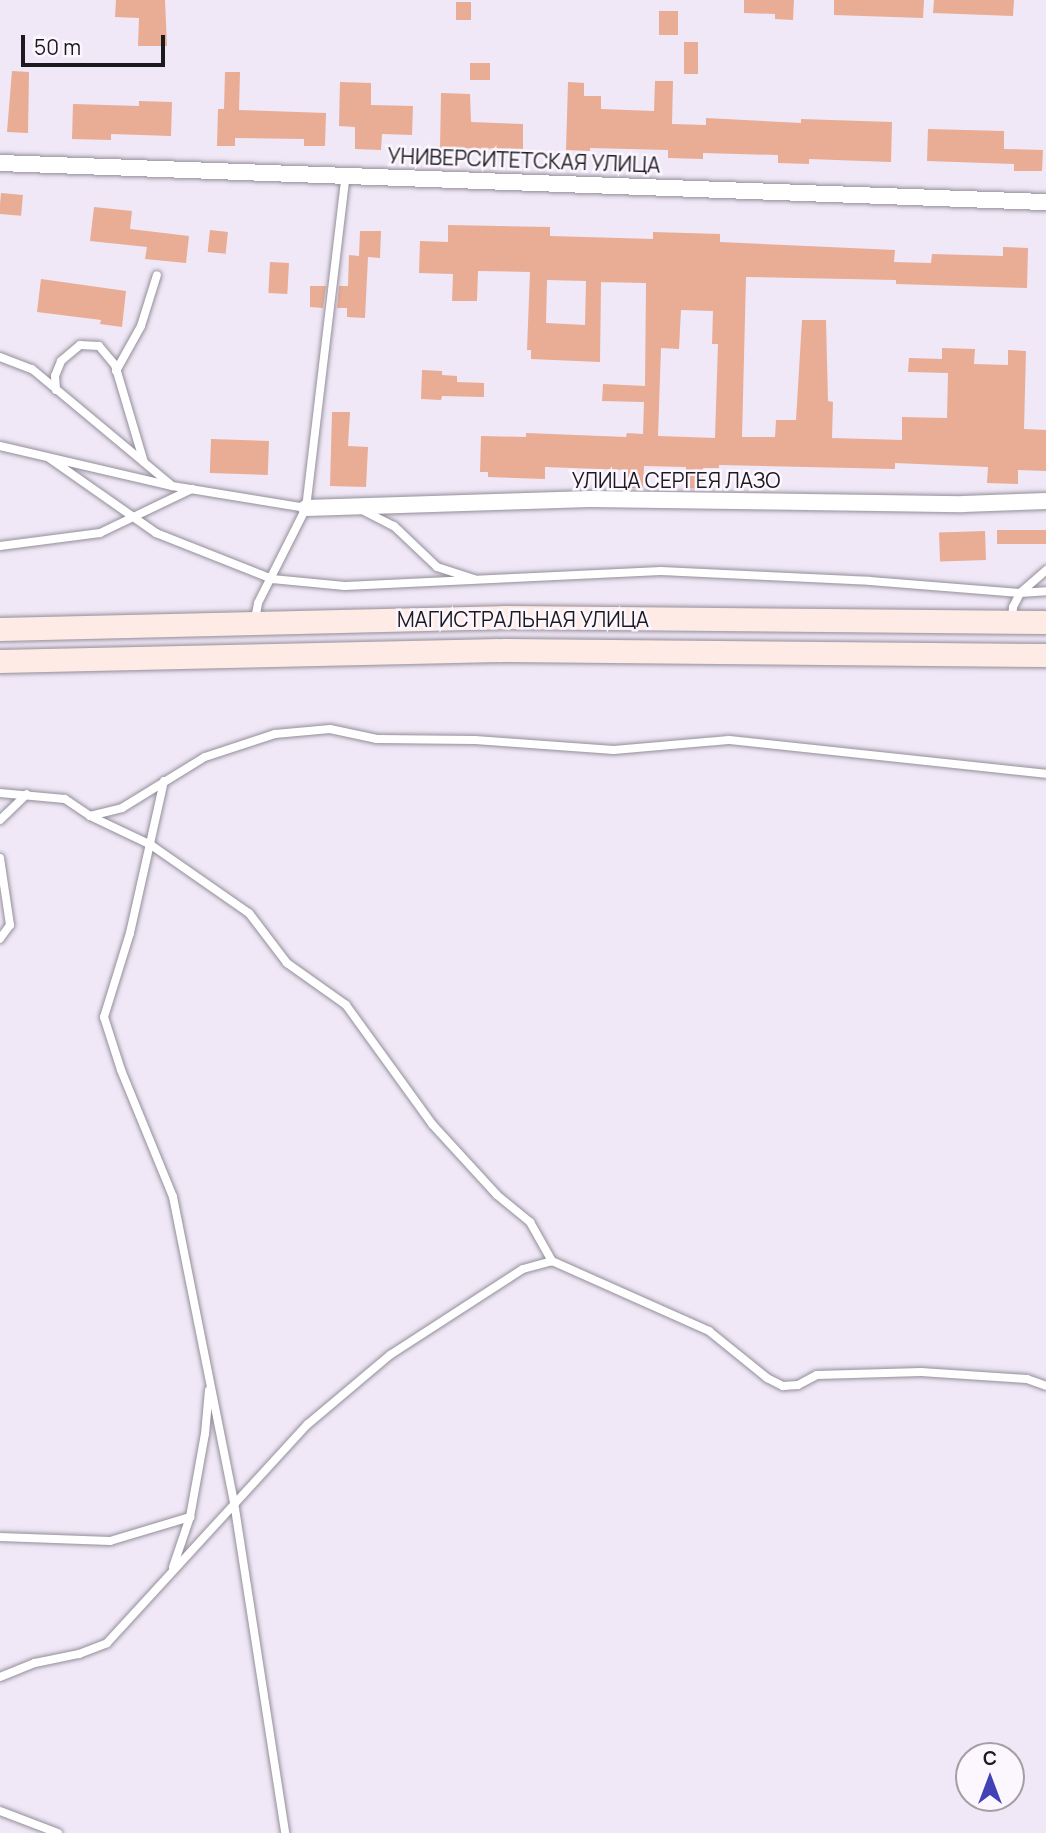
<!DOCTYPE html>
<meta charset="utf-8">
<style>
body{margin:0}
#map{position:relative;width:1046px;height:1833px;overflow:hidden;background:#f0e8f6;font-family:Manrope,sans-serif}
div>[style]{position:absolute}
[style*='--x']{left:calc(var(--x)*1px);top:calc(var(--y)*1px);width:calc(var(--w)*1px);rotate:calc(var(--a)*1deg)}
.building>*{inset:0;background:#e9ac94;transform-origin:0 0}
.roads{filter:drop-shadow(0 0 2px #948e9a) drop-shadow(0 0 2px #948e9a)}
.lane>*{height:8px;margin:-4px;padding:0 4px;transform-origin:4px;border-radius:4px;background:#fff}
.street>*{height:16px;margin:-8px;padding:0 8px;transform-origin:8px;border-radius:8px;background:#fff}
.secondary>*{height:23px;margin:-11.5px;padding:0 11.5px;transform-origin:11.5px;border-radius:11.5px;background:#feebe5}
span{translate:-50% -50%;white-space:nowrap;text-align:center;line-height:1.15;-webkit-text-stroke:5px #fcf7ff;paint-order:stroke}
.street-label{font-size:21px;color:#1c1a1e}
.north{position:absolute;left:955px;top:1742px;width:70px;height:70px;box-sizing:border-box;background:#fcf7ff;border:2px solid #a29fa5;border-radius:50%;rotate:0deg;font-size:19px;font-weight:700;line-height:28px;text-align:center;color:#1c1a1e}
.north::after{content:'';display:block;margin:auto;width:24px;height:32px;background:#4242b7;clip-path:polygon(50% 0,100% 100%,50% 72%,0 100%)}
.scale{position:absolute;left:21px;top:35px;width:144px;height:32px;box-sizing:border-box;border:4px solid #1c1a1e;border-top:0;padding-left:9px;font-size:21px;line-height:24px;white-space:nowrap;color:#1c1a1e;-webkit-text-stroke:5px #fcf7ff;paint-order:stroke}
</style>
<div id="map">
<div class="building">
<div style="clip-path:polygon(116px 0,165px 0,167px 46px,138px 46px,139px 18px,115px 17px)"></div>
<div style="clip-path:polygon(744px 0,794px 0,793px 20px,775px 19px,775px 14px,744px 13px)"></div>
<div style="clip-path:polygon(834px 0,924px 0,923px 18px,834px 15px)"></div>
<div style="clip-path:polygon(934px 0,1014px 0,1013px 16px,933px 13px)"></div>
<div style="left:456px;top:2px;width:15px;height:18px"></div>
<div style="left:659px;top:11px;width:19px;height:24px"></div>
<div style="left:684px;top:42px;width:14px;height:32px"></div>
<div style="left:470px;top:63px;width:20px;height:17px"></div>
<div style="clip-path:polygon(12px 71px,29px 72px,28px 133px,7px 132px)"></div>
<div style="clip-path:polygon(225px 72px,240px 72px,239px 110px,326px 113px,325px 146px,304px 146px,304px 139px,235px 138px,235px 146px,217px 146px,218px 109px,224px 109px)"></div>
<div style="clip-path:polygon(655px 81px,673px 81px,672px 124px,706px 125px,706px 118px,801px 123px,801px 119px,892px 122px,891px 162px,809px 159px,809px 164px,778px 163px,778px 155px,703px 153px,703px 159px,668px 158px,668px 150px,590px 148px,590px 151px,566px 150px,568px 82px,584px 83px,584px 96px,601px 96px,601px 109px,654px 111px)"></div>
<div style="clip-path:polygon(340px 82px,371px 83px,371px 105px,413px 106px,412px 135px,382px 134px,381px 150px,355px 149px,355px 127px,339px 126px)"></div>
<div style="clip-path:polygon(441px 93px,470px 94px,471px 122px,523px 124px,523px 149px,440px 148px)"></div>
<div style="clip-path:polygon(139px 101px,172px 102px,171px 136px,111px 134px,111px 140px,72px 139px,73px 104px,139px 106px)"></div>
<div style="clip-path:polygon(928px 129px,1004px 131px,1004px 149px,1043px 150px,1042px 171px,1014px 171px,1014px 164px,927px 161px)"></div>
<div style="left:1px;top:193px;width:22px;height:21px;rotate:5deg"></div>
<div style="clip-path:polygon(94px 207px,132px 211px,130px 229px,189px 236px,186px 263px,145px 259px,147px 247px,90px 241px)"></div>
<div style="clip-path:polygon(evenodd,448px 225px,550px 227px,550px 236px,653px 239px,653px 232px,720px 234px,720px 242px,895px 250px,894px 262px,931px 263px,932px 254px,1003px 256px,1003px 247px,1028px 248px,1027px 288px,896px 284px,896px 280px,746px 277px,742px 437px,775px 437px,776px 420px,796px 420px,802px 320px,826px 320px,828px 401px,833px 402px,832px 438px,902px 440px,902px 417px,947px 418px,948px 373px,908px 372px,909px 358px,942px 359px,942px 348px,975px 349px,974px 364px,1008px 365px,1008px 350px,1026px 351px,1024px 429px,1046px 430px,1046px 471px,1018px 470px,1018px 484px,987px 483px,988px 467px,895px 463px,895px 469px,719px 465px,719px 468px,703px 468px,703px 489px,686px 488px,686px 467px,644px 466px,643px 488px,625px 488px,626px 470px,545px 467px,545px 479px,488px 477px,488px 472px,480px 472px,481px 436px,526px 437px,526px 433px,626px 437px,627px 433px,643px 434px,644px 402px,602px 401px,603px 384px,645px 386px,646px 283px,601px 282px,600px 362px,531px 359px,531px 350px,527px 350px,530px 272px,478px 271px,477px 301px,452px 301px,453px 274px,419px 273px,420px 241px,448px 242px,448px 225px,547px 280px,586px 281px,585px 325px,546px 323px,547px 280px,448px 225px,681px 310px,713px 311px,712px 344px,718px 344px,715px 438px,658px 436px,661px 348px,679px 349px,681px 310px)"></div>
<div style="left:210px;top:230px;width:18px;height:22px;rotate:6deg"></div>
<div style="clip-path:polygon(360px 231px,381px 231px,380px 258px,368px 257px,365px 318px,347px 317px,347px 308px,337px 308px,339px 286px,348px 286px,349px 255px,359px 256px)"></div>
<div style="left:270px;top:262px;width:19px;height:31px;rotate:3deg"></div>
<div style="clip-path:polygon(41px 279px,126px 291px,122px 327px,100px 324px,101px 320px,37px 312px)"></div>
<div style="clip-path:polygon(310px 286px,326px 286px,323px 308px,310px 307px)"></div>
<div style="clip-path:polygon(422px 370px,442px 371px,442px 375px,457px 376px,457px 382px,484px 383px,484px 397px,442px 396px,441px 400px,421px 399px)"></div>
<div style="clip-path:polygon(332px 412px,350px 412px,348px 446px,368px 447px,366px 487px,330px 486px)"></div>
<div style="left:211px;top:439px;width:58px;height:34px;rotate:2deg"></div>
<div style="left:997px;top:530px;width:49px;height:14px"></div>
<div style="left:985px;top:531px;width:29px;height:46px;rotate:88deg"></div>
</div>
<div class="roads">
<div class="lane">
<div style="--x:0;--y:357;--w:34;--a:21"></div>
<div style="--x:32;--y:369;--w:180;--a:39.8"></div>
<div style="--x:116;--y:371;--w:51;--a:-60.9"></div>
<div style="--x:141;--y:326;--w:53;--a:-72.6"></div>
<div style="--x:56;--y:390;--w:14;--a:-94"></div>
<div style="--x:55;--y:376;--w:16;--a:-68"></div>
<div style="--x:61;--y:361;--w:25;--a:-40"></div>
<div style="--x:80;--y:345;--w:19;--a:3"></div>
<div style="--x:99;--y:346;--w:25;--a:50"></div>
<div style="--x:115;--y:365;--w:101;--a:73.4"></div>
<div style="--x:0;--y:446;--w:177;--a:13.1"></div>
<div style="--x:172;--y:486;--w:136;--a:9.3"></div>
<div style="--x:49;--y:458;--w:131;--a:35"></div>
<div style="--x:156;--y:533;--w:125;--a:21.6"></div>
<div style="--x:272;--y:579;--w:73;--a:5.5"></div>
<div style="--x:345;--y:586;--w:316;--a:-2.7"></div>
<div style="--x:661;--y:571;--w:209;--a:2.7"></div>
<div style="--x:870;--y:581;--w:150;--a:4.6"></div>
<div style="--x:1020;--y:593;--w:26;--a:-4"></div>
<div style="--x:362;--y:510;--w:36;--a:27"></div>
<div style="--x:394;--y:526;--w:59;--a:43.6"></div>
<div style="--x:437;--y:567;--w:39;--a:18"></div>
<div style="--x:0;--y:546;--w:101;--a:-7.4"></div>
<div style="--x:100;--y:533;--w:102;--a:-25.6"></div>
<div style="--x:255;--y:619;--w:16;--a:-79"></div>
<div style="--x:258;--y:603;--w:106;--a:-63.2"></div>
<div style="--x:306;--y:508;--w:336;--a:-83.2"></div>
<div style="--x:1012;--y:619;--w:12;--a:-85"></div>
<div style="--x:1013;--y:607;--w:16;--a:-63"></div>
<div style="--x:1020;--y:593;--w:35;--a:-41"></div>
<div style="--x:164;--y:781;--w:156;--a:102.6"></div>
<div style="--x:130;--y:933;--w:88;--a:107.2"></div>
<div style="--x:104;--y:1017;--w:56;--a:72.2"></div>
<div style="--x:121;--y:1070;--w:137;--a:67.7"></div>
<div style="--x:173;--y:1197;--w:311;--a:78.7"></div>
<div style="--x:234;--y:1502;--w:335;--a:81.2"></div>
<div style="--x:0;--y:793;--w:65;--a:5.3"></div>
<div style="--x:65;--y:799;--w:30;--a:34"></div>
<div style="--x:90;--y:816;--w:68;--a:25.4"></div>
<div style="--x:151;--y:845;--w:119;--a:34.8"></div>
<div style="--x:249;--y:913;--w:63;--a:52.8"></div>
<div style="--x:287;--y:963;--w:72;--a:35.4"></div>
<div style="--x:346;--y:1005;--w:147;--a:54.1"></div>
<div style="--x:432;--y:1124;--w:96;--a:47.5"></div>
<div style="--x:497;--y:1195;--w:43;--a:39.3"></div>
<div style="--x:530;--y:1222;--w:45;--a:60.6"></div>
<div style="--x:552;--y:1261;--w:172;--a:24"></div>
<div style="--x:709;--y:1331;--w:75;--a:39"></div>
<div style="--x:767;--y:1378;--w:18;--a:27"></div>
<div style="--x:783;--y:1386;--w:15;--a:-4"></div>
<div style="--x:798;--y:1385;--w:21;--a:-28"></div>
<div style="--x:817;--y:1375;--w:104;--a:-1.7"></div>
<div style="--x:921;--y:1372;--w:106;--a:3.8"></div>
<div style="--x:1027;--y:1379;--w:20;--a:20"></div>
<div style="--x:90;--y:816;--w:33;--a:-14"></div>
<div style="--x:122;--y:808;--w:97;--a:-31.6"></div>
<div style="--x:205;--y:757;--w:74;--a:-18.2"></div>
<div style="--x:275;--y:734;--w:55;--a:-5.2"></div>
<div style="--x:330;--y:729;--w:48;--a:12"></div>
<div style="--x:377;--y:739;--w:98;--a:0.6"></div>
<div style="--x:475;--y:740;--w:139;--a:4.1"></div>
<div style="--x:614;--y:750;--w:115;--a:-5"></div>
<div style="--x:729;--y:740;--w:319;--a:6.1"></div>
<div style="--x:0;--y:820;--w:37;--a:-44"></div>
<div style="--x:0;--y:858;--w:68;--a:81.5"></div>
<div style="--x:10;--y:925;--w:17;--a:126"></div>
<div style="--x:0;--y:1537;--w:110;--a:2.1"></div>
<div style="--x:110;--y:1541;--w:84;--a:-16.7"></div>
<div style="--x:190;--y:1517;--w:84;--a:-79.8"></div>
<div style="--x:205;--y:1434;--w:44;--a:-84.8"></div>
<div style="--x:173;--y:1567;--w:53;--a:-71.2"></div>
<div style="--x:0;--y:1677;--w:38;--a:-22"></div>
<div style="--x:35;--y:1663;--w:45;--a:-11.6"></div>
<div style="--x:79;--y:1654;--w:30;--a:-21"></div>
<div style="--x:107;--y:1643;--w:297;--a:-47.5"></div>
<div style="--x:308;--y:1424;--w:107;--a:-40.1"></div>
<div style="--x:390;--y:1355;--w:158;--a:-32.9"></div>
<div style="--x:523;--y:1269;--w:30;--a:-15"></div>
<div style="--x:0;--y:1811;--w:62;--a:20.8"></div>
</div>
<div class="street">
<div style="--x:0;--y:163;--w:1047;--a:2.14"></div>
<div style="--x:306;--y:508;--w:284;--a:-1.8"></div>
<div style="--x:590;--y:499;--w:373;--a:0.8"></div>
<div style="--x:963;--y:504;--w:83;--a:-2.1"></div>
</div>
<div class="secondary">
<div style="--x:0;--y:629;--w:506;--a:-1.36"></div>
<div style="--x:506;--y:617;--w:540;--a:0.53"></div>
<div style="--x:0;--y:661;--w:505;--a:-1.25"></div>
<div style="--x:505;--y:650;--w:541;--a:0.53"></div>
</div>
</div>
<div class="street-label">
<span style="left:524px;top:160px;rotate:2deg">УНИВЕРСИТЕТСКАЯ УЛИЦА</span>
<span style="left:676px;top:480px">УЛИЦА СЕРГЕЯ ЛАЗО</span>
<span style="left:523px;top:619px">МАГИСТРАЛЬНАЯ УЛИЦА</span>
</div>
<div class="north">С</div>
<div class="scale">50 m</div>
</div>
